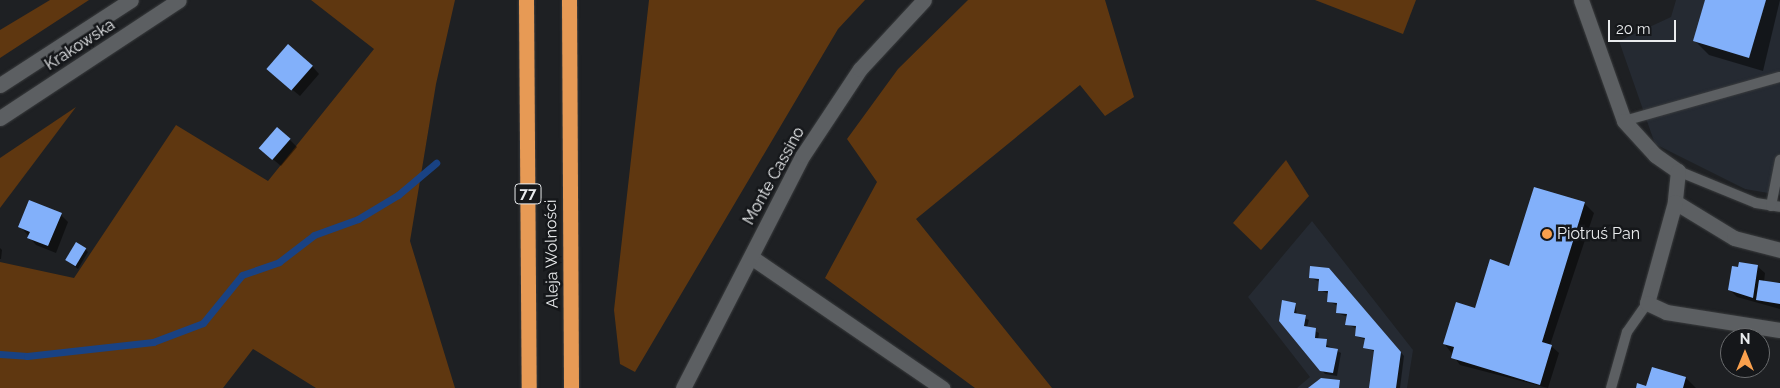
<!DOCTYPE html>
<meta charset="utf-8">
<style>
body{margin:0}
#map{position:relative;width:1780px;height:388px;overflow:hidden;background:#1e2023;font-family:Raleway,sans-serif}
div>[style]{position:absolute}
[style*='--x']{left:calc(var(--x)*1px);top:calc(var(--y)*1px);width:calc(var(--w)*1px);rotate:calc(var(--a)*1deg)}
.built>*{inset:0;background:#252a32}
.green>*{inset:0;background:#5f3710}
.shadow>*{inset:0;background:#0007}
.stream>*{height:7px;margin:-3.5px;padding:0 3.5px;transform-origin:3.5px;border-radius:3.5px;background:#194283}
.building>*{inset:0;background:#82b0fa;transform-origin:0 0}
.roads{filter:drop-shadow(0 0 1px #3a3c3e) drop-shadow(0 0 1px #3a3c3e)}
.lane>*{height:10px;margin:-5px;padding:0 5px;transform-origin:5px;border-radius:5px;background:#5c5f62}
.street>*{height:15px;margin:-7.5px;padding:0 7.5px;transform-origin:7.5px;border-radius:7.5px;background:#5c5f62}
.secondary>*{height:15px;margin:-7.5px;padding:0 7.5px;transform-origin:7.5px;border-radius:7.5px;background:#5c5f62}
.highway>*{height:15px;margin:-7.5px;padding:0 7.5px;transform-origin:7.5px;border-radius:7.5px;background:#e79a55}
.dots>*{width:14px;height:14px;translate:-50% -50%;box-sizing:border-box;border:2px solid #15171a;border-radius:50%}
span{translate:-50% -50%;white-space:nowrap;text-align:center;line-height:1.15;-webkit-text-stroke:5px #15171a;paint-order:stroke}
.shield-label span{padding:1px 4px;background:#15171a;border:1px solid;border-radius:4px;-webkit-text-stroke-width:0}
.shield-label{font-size:15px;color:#e9ebed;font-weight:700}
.street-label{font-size:16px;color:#e9ebed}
.poi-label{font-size:16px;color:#e9ebed}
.left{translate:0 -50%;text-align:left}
.north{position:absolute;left:1720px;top:328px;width:50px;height:50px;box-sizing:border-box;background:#15171a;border:1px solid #6a6c6e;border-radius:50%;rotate:0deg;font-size:14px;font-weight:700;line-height:20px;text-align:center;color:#e9ebed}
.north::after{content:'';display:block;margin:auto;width:18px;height:22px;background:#f9a04d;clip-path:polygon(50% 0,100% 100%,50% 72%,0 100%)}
.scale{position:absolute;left:1608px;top:20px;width:68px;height:22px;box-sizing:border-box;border:2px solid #e9ebed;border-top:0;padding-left:6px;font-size:15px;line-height:18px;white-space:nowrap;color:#e9ebed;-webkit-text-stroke:4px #15171a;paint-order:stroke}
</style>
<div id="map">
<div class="built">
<div style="clip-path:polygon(1676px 0,1780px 0,1780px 195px,1745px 189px,1655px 144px,1619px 41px,1671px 17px)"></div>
<div style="clip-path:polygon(1312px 221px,1413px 350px,1407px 388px,1297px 388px,1310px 377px,1248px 297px)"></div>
</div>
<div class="green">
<div style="clip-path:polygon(50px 0,89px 0,0 58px,0 30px)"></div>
<div style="clip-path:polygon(311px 0,455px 0,436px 84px,410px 241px,455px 388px,316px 388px,253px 349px,223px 388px,0 388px,0 262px,74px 278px,176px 125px,268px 181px,374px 49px)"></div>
<div style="clip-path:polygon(649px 0,865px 0,838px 29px,635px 372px,620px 364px,614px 310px)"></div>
<div style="clip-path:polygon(968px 0,1105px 0,1134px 97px,1105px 116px,1080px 85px,916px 219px,1052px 388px,975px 388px,825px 278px,877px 182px,847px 139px,898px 69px)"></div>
<div style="clip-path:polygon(1315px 0,1416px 0,1403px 34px)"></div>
<div style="clip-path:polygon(76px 107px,0 208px,0 158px)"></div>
<div style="clip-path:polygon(1286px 160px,1309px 196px,1261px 250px,1233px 223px)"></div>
</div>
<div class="shadow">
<div style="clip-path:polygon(1707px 0,1780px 0,1763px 71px,1709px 55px,1695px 41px)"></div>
<div style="clip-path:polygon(312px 66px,319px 74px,300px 96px,276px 76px)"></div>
<div style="clip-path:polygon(290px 140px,297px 147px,281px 166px,268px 155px)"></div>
<div style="clip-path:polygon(1584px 203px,1594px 213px,1550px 345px,1559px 353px,1548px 388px,1460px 365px,1444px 343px,1510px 267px)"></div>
<div style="clip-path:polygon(61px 215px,68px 222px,56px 253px,36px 245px,20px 226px)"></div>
<div style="clip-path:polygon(0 248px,2px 250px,1px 259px,0 259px)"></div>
<div style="clip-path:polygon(85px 249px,88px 252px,78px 269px,66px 260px)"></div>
<div style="clip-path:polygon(1757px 266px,1765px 273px,1764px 282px,1780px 282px,1780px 309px,1737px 297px,1730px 290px)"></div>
<div style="clip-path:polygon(1333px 273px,1404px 356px,1400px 388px,1370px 388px,1375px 352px,1365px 347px,1366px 340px,1356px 336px,1357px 329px,1347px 324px,1348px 317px,1337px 313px,1338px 306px,1328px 301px,1329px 294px,1320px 290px,1320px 282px,1311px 278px)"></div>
<div style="clip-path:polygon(1295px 304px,1297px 315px,1309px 320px,1307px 327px,1319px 333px,1318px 340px,1341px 353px,1337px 376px,1325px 374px,1280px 321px)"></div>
<div style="clip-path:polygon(1686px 378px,1696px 388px,1636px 388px,1647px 387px)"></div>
</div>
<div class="stream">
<div style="--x:0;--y:354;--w:27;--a:4"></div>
<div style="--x:27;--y:356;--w:127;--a:-6.3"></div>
<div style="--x:153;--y:342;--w:53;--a:-20.8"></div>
<div style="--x:203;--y:323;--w:62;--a:-50.9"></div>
<div style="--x:242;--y:275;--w:39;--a:-19"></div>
<div style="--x:279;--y:262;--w:44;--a:-37.6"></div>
<div style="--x:314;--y:235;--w:47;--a:-20"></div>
<div style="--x:358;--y:219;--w:47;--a:-31"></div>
<div style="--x:398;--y:195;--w:50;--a:-40.1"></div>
</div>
<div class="building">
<div style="clip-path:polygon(1705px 0,1766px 0,1749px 58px,1693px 41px)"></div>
<div style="left:288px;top:44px;width:33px;height:33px;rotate:41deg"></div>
<div style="left:277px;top:127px;width:18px;height:28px;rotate:41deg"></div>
<div style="clip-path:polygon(1534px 187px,1585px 202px,1542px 342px,1552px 345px,1540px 385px,1451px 358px,1454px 347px,1443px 344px,1456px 302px,1475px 308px,1490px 259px,1509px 266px)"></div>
<div style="clip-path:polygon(29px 200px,62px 213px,48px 246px,27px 238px,30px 232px,18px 227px)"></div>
<div style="left:76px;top:242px;width:12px;height:21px;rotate:31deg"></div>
<div style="clip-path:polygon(1739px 262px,1758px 265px,1753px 298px,1728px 290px,1732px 266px,1738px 267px)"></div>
<div style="clip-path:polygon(1310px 266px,1329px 268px,1401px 352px,1396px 388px,1369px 388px,1374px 350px,1363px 348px,1365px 338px,1355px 336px,1356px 326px,1345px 325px,1347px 314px,1336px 313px,1337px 303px,1327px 302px,1328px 291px,1318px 291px,1319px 279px,1309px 278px)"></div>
<div style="clip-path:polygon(1759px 280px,1780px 283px,1780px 304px,1756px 300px)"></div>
<div style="clip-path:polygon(1282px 300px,1296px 303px,1294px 313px,1306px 315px,1304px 326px,1316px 328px,1315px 338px,1327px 339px,1326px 347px,1338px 349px,1333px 373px,1320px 371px,1279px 321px)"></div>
<div style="clip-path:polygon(1652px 367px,1686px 377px,1683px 388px,1636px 388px,1637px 383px,1646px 386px)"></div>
<div style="clip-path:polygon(1321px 378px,1340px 380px,1339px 388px,1308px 388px)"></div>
</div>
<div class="roads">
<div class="lane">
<div style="--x:1624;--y:121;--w:162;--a:-15.8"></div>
<div style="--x:1678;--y:171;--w:84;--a:22.3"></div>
<div style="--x:1756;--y:203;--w:24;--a:9"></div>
<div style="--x:1771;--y:206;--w:47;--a:-78.9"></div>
<div style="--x:1611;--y:388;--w:58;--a:-74.1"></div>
<div style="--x:1627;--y:332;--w:35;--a:-55"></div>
</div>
<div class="street">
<div style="--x:1581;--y:0;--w:128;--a:70.4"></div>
<div style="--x:1624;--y:121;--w:46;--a:47.6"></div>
<div style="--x:1655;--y:155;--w:28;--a:35"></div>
<div style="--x:1678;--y:171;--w:31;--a:96"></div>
<div style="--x:1675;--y:202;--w:69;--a:31.4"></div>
<div style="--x:1734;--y:238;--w:48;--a:14.6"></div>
<div style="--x:1675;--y:202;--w:105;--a:105.5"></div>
<div style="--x:1647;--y:303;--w:21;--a:25"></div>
<div style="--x:1666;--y:312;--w:115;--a:9"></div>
<div style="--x:751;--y:257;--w:232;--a:34.4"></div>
<div style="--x:683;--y:388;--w:262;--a:-62.8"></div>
<div style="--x:803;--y:155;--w:103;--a:-56.5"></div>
<div style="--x:860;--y:69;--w:94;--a:-47.2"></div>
</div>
<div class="secondary">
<div style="--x:0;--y:85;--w:156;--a:-33"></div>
<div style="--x:0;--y:118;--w:214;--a:-33.4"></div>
</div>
<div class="highway">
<div style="--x:526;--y:0;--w:388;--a:89.6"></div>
<div style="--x:569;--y:0;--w:388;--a:89.7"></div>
</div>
</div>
<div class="dots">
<div style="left:1547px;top:234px;background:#f9a04d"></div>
</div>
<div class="shield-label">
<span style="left:528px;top:194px">77</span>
</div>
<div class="street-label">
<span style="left:80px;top:45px;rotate:-33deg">Krakowska</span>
<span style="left:774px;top:176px;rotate:-61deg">Monte Cassino</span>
<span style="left:552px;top:254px;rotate:-91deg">Aleja Wolności</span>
</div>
<div class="poi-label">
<span class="left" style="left:1557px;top:234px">Piotruś Pan</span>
</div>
<div class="north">N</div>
<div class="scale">20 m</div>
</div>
